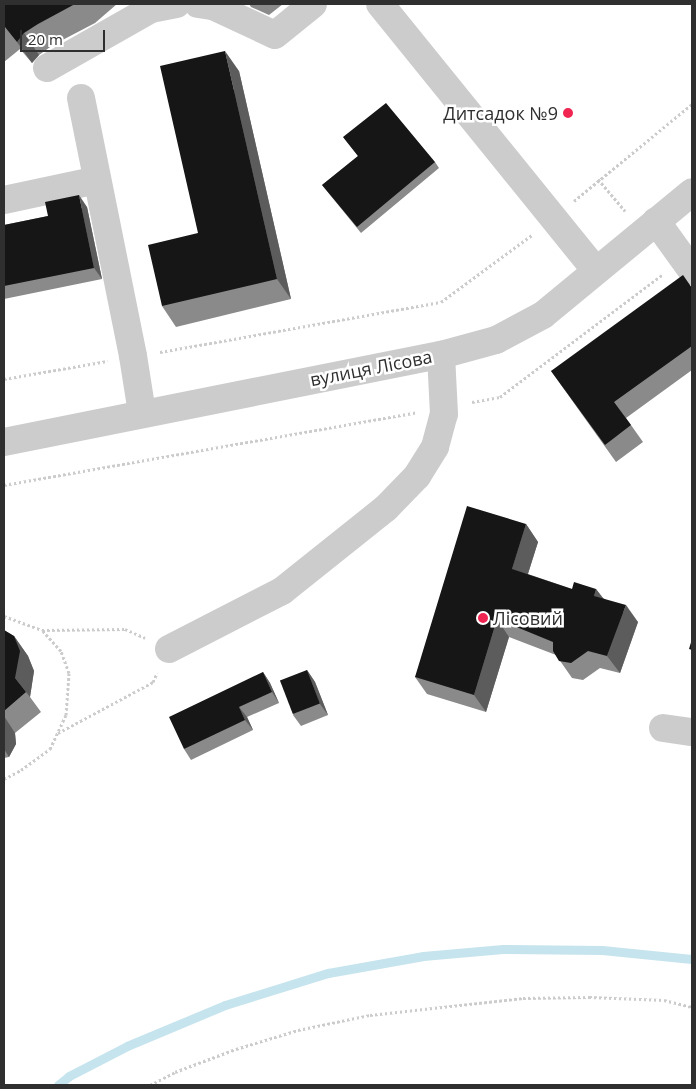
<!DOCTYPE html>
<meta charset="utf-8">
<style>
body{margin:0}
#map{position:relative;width:696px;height:1089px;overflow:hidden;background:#fff;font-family:"Open Sans",sans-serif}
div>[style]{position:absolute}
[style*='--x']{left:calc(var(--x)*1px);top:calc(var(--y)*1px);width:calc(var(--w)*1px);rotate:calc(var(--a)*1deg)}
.stream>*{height:9px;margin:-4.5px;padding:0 4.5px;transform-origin:4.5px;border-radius:4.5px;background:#c6e4ee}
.path>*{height:3px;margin-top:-1.5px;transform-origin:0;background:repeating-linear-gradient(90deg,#ccc 0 2.5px,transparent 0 5px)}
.minor>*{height:28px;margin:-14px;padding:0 14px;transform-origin:14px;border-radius:14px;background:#ccc}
.wall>*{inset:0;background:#8a8a8a}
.shaded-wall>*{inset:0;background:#5c5c5c}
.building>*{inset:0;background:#161616;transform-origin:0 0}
.dots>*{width:14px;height:14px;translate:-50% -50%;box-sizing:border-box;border:2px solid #fff;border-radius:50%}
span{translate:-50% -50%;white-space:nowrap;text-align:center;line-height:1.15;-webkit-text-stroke:5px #fff;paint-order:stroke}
.poi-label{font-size:18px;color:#2f2f2f}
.right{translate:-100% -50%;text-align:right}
.left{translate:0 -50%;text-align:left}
.street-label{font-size:18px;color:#2f2f2f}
.frame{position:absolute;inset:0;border:5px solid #2f2f2f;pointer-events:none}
.scale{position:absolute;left:20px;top:30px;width:85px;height:22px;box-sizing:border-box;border:2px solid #2f2f2f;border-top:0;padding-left:6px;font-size:15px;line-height:18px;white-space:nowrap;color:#2f2f2f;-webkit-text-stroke:4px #fff;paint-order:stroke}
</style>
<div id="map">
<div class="stream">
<div style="--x:58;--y:1085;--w:14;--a:-39"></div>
<div style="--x:69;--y:1076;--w:65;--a:-27.3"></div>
<div style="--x:127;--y:1046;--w:106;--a:-22.7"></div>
<div style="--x:225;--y:1005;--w:108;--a:-17.3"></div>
<div style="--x:328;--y:973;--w:97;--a:-10.1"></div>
<div style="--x:423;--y:956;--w:80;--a:-5"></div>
<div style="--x:503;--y:949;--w:99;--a:0.6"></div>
<div style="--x:602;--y:950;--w:90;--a:5.7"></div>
</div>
<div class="path">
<div style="--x:598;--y:179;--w:42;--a:49.8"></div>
<div style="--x:574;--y:201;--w:153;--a:-39.4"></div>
<div style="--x:160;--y:352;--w:285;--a:-10.1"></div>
<div style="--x:441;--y:302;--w:113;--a:-36.4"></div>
<div style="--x:4;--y:379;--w:105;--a:-9.9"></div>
<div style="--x:472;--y:402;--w:28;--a:-10"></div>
<div style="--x:500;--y:397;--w:203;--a:-37"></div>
<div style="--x:4;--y:485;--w:418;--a:-10"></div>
<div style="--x:4;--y:616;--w:40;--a:20.2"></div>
<div style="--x:42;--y:630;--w:83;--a:-0.7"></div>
<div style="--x:125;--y:629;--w:22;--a:24"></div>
<div style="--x:58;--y:733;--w:108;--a:-28.2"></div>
<div style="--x:153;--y:682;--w:10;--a:-66"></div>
<div style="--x:4;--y:779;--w:19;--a:-28"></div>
<div style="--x:21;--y:770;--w:36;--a:-36"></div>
<div style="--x:50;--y:749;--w:38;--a:-65"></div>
<div style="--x:66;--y:715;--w:42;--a:-85.9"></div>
<div style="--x:69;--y:673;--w:23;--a:-110"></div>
<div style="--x:61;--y:651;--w:27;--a:-132"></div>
<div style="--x:150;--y:1085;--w:28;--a:-27"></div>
<div style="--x:175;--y:1072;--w:65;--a:-20.7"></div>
<div style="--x:236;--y:1049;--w:65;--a:-17"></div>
<div style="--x:298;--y:1030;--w:74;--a:-11.8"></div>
<div style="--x:370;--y:1015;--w:154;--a:-6.3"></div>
<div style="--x:523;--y:998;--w:66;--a:-0.9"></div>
<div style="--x:589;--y:997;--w:75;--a:2.3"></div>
<div style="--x:664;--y:1000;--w:29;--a:14"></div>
</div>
<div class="minor">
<div style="--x:198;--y:4;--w:15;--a:8"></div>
<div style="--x:213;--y:6;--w:68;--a:25.1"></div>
<div style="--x:275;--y:35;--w:49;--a:-39.2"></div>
<div style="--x:380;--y:4;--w:343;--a:51"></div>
<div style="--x:47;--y:68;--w:120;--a:-29.6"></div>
<div style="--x:151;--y:9;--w:26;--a:-11"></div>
<div style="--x:81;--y:98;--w:263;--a:78.6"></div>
<div style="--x:133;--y:356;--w:58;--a:81"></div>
<div style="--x:4;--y:200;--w:95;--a:-12.1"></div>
<div style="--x:656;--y:221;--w:62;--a:54.2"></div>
<div style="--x:4;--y:442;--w:446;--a:-11.3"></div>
<div style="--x:441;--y:355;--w:57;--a:-15.3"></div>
<div style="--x:496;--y:340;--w:53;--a:-28"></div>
<div style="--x:543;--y:315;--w:193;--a:-39.5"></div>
<div style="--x:169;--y:649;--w:127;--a:-27.2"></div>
<div style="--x:282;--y:591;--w:133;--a:-38.6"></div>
<div style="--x:386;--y:508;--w:45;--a:-45.9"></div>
<div style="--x:417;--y:476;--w:34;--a:-58"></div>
<div style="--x:435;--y:447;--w:34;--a:-75"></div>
<div style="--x:444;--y:414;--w:59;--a:-92.9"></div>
<div style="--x:663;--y:728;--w:29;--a:8"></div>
</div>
<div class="wall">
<div style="clip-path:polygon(4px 4px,117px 4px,95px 23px,53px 45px,39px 55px,32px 63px,20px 49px,4px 62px)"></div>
<div style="clip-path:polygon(249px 4px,283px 4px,269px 15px,251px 7px)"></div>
<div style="clip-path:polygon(239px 71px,291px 299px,176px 327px,162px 306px,198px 233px)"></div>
<div style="clip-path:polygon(343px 137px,435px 162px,439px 168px,361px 233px,322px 185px,358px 156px)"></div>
<div style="clip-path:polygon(87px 207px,102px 279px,4px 299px,4px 225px,48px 216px)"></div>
<div style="clip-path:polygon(692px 288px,692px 370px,626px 418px,643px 442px,616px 462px,551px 371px)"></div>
<div style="clip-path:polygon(526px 524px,538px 542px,528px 574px,572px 589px,596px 589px,603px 598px,638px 622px,620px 673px,600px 668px,583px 680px,572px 678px,556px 655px,509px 637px,486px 712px,427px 694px,415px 677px)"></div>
<div style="clip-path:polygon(4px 630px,14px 636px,28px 656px,34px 671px,30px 697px,41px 712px,15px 733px,16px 744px,9px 757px,4px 758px)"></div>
<div style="clip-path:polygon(307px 670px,315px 682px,328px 715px,301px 726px,293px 715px)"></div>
<div style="clip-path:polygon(263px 672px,270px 683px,279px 703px,247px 717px,253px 730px,191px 760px,184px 749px)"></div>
</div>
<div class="shaded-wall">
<div style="clip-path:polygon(24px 33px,39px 55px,32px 63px,17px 42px)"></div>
<div style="clip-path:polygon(225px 51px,239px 71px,291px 299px,277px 279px)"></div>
<div style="clip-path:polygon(79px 195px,87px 207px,102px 279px,94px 268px)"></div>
<div style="clip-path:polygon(526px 524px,538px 542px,524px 586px,512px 569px)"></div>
<div style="clip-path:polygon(596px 589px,609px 606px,594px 596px)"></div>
<div style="clip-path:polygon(626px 605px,638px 622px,620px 673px,607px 656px)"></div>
<div style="clip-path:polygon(497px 619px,509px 637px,486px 712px,474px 695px)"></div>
<div style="clip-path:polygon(14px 636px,28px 656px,34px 671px,30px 697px,15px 678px)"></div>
<div style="clip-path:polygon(307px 670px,315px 682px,328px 715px,320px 704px)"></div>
<div style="clip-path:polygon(263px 672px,270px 683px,279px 703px,272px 692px)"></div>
<div style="clip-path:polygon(239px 707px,247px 717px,253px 730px,245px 720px)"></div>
<div style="clip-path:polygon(4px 716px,15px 733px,16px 744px,9px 757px,4px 749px)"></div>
</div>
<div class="building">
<div style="clip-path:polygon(4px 4px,75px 4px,38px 24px,24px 33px,17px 42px,5px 27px,4px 28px)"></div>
<div style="clip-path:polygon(225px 51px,277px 279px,162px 306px,148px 245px,198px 233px,160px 66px)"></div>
<div style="clip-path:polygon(386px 103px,435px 162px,357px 227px,322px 185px,358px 156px,343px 137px)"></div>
<div style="clip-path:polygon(79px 195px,94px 268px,4px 286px,4px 225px,48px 216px,45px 202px)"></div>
<div style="clip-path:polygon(683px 275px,692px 288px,692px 346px,614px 402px,631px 425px,605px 445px,551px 371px)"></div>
<div style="clip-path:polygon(467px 506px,526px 524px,512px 569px,572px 589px,574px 582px,596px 589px,594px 596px,626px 605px,607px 656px,588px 651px,571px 663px,559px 661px,553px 651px,553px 642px,497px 619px,474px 695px,415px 677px)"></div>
<div style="clip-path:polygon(4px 630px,14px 636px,20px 651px,15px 678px,26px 692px,4px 711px)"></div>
<div style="clip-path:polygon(692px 639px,692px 650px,689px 649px)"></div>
<div style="left:307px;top:670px;width:36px;height:29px;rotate:69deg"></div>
<div style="clip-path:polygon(263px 672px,272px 692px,239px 707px,245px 720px,184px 749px,169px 717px)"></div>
</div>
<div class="dots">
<div style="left:568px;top:113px;background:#f12552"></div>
<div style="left:483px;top:618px;background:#f12552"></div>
</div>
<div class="poi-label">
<span class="right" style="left:558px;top:113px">Дитсадок №9</span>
<span class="left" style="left:493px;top:618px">Лісовий</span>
</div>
<div class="street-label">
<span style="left:371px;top:368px;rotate:-11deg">вулиця Лісова</span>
</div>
<div class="frame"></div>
<div class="scale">20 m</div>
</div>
